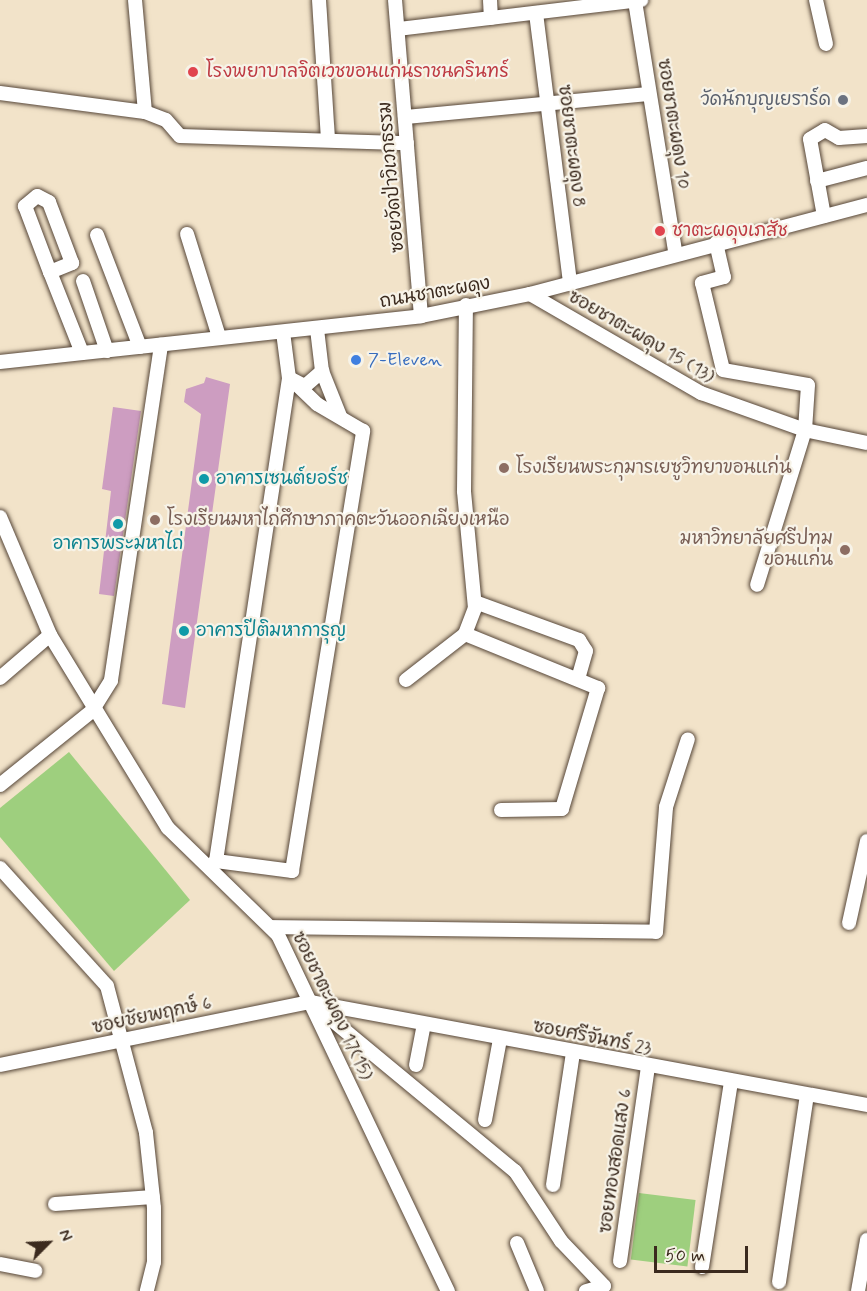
<!DOCTYPE html>
<meta charset="utf-8">
<style>
body{margin:0}
#map{position:relative;width:867px;height:1291px;overflow:hidden;background:#f2e3c9;font-family:Mynerve,"Playpen Sans Thai",sans-serif}
div>[style]{position:absolute}
[style*='--x']{left:calc(var(--x)*1px);top:calc(var(--y)*1px);width:calc(var(--w)*1px);rotate:calc(var(--a)*1deg)}
.green>*{inset:0;background:#9ecf7e;transform-origin:0 0}
.building>*{inset:0;background:#cd9dc1}
.roads{filter:drop-shadow(0 0 2px #564638) drop-shadow(0 0 2px #564638)}
.minor>*{height:14px;margin:-7px;padding:0 7px;transform-origin:7px;border-radius:7px;background:#fff}
.dots>*{width:16px;height:16px;translate:-50% -50%;box-sizing:border-box;border:3px solid #f7f3e8;border-radius:50%}
span{translate:-50% -50%;white-space:nowrap;text-align:center;line-height:1.15;-webkit-text-stroke:4.5px #f7f3e8;paint-order:stroke}
.health-label{font-size:18px;color:#be3a42}
.left{translate:0 -50%;text-align:left}
.worship-label{font-size:18px;color:#5b616d}
.right{translate:-100% -50%;text-align:right}
.street-label{font-size:18px;color:#3b2a1e}
.shop-label{font-size:18px;color:#366cbe}
.education-label{font-size:18px;color:#785e54}
.culture-label{font-size:18px;color:#0d838f}
.north{position:absolute;left:18px;top:1213px;width:60px;height:60px;-webkit-text-stroke:4px #f7f3e8;paint-order:stroke;rotate:66deg;font-size:16px;font-weight:700;line-height:24px;text-align:center;color:#3b2a1e}
.north::after{content:'';display:block;margin:auto;width:21px;height:27px;background:#3b2a1e;clip-path:polygon(50% 0,100% 100%,50% 72%,0 100%)}
.scale{position:absolute;left:654px;top:1246px;width:94px;height:27px;box-sizing:border-box;border:3px solid #3b2a1e;border-top:0;padding-left:8px;font-size:18px;line-height:21px;white-space:nowrap;color:#3b2a1e;-webkit-text-stroke:4px #f7f3e8;paint-order:stroke}
</style>
<div id="map">
<div class="green">
<div style="clip-path:polygon(69px 752px,190px 900px,114px 971px,0 837px,0 808px)"></div>
<div style="left:639px;top:1193px;width:57px;height:67px;rotate:7deg"></div>
</div>
<div class="building">
<div style="clip-path:polygon(206px 377px,230px 384px,185px 708px,162px 704px,201px 414px,184px 402px,186px 389px,204px 383px)"></div>
<div style="clip-path:polygon(113px 407px,141px 411px,114px 596px,99px 594px,111px 491px,102px 489px)"></div>
</div>
<div class="roads">
<div class="minor">
<div style="--x:135;--y:0;--w:112;--a:84.9"></div>
<div style="--x:319;--y:0;--w:139;--a:86.3"></div>
<div style="--x:395;--y:0;--w:317;--a:85.3"></div>
<div style="--x:490;--y:0;--w:18;--a:87"></div>
<div style="--x:816;--y:0;--w:45;--a:77.2"></div>
<div style="--x:635;--y:1;--w:254;--a:80.9"></div>
<div style="--x:536;--y:13;--w:273;--a:82.8"></div>
<div style="--x:398;--y:29;--w:245;--a:-6.8"></div>
<div style="--x:0;--y:93;--w:146;--a:7.5"></div>
<div style="--x:145;--y:112;--w:22;--a:21"></div>
<div style="--x:166;--y:120;--w:21;--a:49"></div>
<div style="--x:180;--y:136;--w:227;--a:1.8"></div>
<div style="--x:405;--y:117;--w:245;--a:-5.4"></div>
<div style="--x:817;--y:181;--w:52;--a:-14.6"></div>
<div style="--x:824;--y:216;--w:78;--a:-100.3"></div>
<div style="--x:810;--y:139;--w:17;--a:-31"></div>
<div style="--x:825;--y:130;--w:16;--a:30"></div>
<div style="--x:839;--y:138;--w:28;--a:-4"></div>
<div style="--x:187;--y:234;--w:108;--a:72.7"></div>
<div style="--x:97;--y:235;--w:120;--a:69"></div>
<div style="--x:716;--y:243;--w:35;--a:77"></div>
<div style="--x:724;--y:277;--w:23;--a:165"></div>
<div style="--x:702;--y:283;--w:89;--a:76.4"></div>
<div style="--x:723;--y:370;--w:86;--a:10"></div>
<div style="--x:808;--y:385;--w:45;--a:93.8"></div>
<div style="--x:805;--y:430;--w:162;--a:107.2"></div>
<div style="--x:50;--y:272;--w:24;--a:-22"></div>
<div style="--x:72;--y:263;--w:65;--a:-110.7"></div>
<div style="--x:49;--y:202;--w:13;--a:-153"></div>
<div style="--x:37;--y:196;--w:16;--a:140"></div>
<div style="--x:25;--y:206;--w:71;--a:69.3"></div>
<div style="--x:50;--y:272;--w:87;--a:68.4"></div>
<div style="--x:83;--y:281;--w:74;--a:71.1"></div>
<div style="--x:530;--y:294;--w:198;--a:30.1"></div>
<div style="--x:701;--y:393;--w:110;--a:19.6"></div>
<div style="--x:805;--y:430;--w:63;--a:11.8"></div>
<div style="--x:283;--y:332;--w:46;--a:82.6"></div>
<div style="--x:289;--y:378;--w:18;--a:27"></div>
<div style="--x:305;--y:386;--w:23;--a:-41"></div>
<div style="--x:322;--y:371;--w:42;--a:-96.8"></div>
<div style="--x:0;--y:362;--w:424;--a:-6.2"></div>
<div style="--x:421;--y:316;--w:111;--a:-11.4"></div>
<div style="--x:530;--y:294;--w:349;--a:-14.8"></div>
<div style="--x:322;--y:371;--w:48;--a:68.2"></div>
<div style="--x:0;--y:517;--w:128;--a:67"></div>
<div style="--x:50;--y:635;--w:226;--a:58.6"></div>
<div style="--x:168;--y:828;--w:153;--a:44.2"></div>
<div style="--x:278;--y:935;--w:395;--a:64.5"></div>
<div style="--x:475;--y:602;--w:111;--a:20.1"></div>
<div style="--x:579;--y:640;--w:13;--a:58"></div>
<div style="--x:586;--y:651;--w:26;--a:106"></div>
<div style="--x:465;--y:634;--w:144;--a:22.1"></div>
<div style="--x:598;--y:688;--w:126;--a:106.6"></div>
<div style="--x:562;--y:809;--w:61;--a:179.1"></div>
<div style="--x:0;--y:678;--w:66;--a:-40.7"></div>
<div style="--x:406;--y:680;--w:75;--a:-37.9"></div>
<div style="--x:465;--y:634;--w:28;--a:-69"></div>
<div style="--x:475;--y:608;--w:118;--a:-95.4"></div>
<div style="--x:464;--y:491;--w:186;--a:-89.4"></div>
<div style="--x:0;--y:785;--w:118;--a:-38.8"></div>
<div style="--x:92;--y:711;--w:36;--a:-58"></div>
<div style="--x:111;--y:680;--w:339;--a:-81.5"></div>
<div style="--x:216;--y:861;--w:77;--a:7.5"></div>
<div style="--x:292;--y:871;--w:446;--a:-80.8"></div>
<div style="--x:363;--y:431;--w:53;--a:-149.6"></div>
<div style="--x:317;--y:404;--w:29;--a:-136"></div>
<div style="--x:211;--y:866;--w:7;--a:-45"></div>
<div style="--x:216;--y:861;--w:488;--a:-81.4"></div>
<div style="--x:0;--y:868;--w:159;--a:47.8"></div>
<div style="--x:107;--y:986;--w:152;--a:75.1"></div>
<div style="--x:146;--y:1133;--w:75;--a:83.9"></div>
<div style="--x:154;--y:1208;--w:54;--a:90"></div>
<div style="--x:154;--y:1262;--w:30;--a:104"></div>
<div style="--x:849;--y:923;--w:84;--a:-77.6"></div>
<div style="--x:272;--y:927;--w:384;--a:0.7"></div>
<div style="--x:656;--y:932;--w:125;--a:-85.4"></div>
<div style="--x:666;--y:807;--w:71;--a:-72.1"></div>
<div style="--x:314;--y:1005;--w:261;--a:39.6"></div>
<div style="--x:515;--y:1171;--w:84;--a:56.7"></div>
<div style="--x:561;--y:1241;--w:62;--a:46.3"></div>
<div style="--x:604;--y:1286;--w:19;--a:164"></div>
<div style="--x:0;--y:1065;--w:316;--a:-11.5"></div>
<div style="--x:310;--y:1002;--w:566;--a:10.48"></div>
<div style="--x:416;--y:1065;--w:42;--a:-79"></div>
<div style="--x:485;--y:1120;--w:82;--a:-79.5"></div>
<div style="--x:553;--y:1185;--w:134;--a:-81.4"></div>
<div style="--x:55;--y:1204;--w:98;--a:-4.1"></div>
<div style="--x:517;--y:1243;--w:52;--a:67.4"></div>
<div style="--x:620;--y:1261;--w:196;--a:-81.8"></div>
<div style="--x:0;--y:1264;--w:36;--a:11"></div>
<div style="--x:702;--y:1267;--w:188;--a:-81.1"></div>
<div style="--x:779;--y:1282;--w:189;--a:-81.5"></div>
<div style="--x:858;--y:1291;--w:52;--a:-80"></div>
</div>
</div>
<div class="dots">
<div style="left:193px;top:72px;background:#e0444e"></div>
<div style="left:843px;top:100px;background:#6b7280"></div>
<div style="left:660px;top:231px;background:#e0444e"></div>
<div style="left:356px;top:360px;background:#3f7fe0"></div>
<div style="left:504px;top:468px;background:#8d6e63"></div>
<div style="left:204px;top:479px;background:#0f9aa8"></div>
<div style="left:155px;top:520px;background:#8d6e63"></div>
<div style="left:118px;top:524px;background:#0f9aa8"></div>
<div style="left:845px;top:550px;background:#8d6e63"></div>
<div style="left:184px;top:631px;background:#0f9aa8"></div>
</div>
<div class="health-label">
<span class="left" style="left:206px;top:72px">โรงพยาบาลจิตเวชขอนแก่นราชนครินทร์</span>
<span class="left" style="left:672px;top:231px">ชาตะผดุงเภสัช</span>
</div>
<div class="worship-label">
<span class="right" style="left:831px;top:100px">วัดนักบุญเยราร์ด</span>
</div>
<div class="street-label">
<span style="left:673px;top:124px;rotate:81deg">ซอยชาตะผดุง 10</span>
<span style="left:571px;top:146px;rotate:83deg">ซอยชาตะผดุง 8</span>
<span style="left:392px;top:177px;rotate:-95deg">ซอยวัดป่าวิเวกธรรม</span>
<span style="left:435px;top:293px;rotate:-10deg">ถนนชาตะผดุง</span>
<span style="left:641px;top:337px;rotate:30deg">ซอยชาตะผดุง 15 (13)</span>
<span style="left:332px;top:1006px;rotate:64deg">ซอยชาตะผดุง 17(15)</span>
<span style="left:152px;top:1016px;rotate:-12deg">ซอยชัยพฤกษ์ 6</span>
<span style="left:592px;top:1038px;rotate:11deg">ซอยศรีจันทร์ 23</span>
<span style="left:616px;top:1161px;rotate:-82deg">ซอยทองสอดแสง 6</span>
</div>
<div class="shop-label">
<span class="left" style="left:368px;top:360px">7-Eleven</span>
</div>
<div class="education-label">
<span class="left" style="left:516px;top:468px">โรงเรียนพระกุมารเยซูวิทยาขอนแก่น</span>
<span class="left" style="left:167px;top:520px">โรงเรียนมหาไถ่ศึกษาภาคตะวันออกเฉียงเหนือ</span>
<span class="right" style="left:833px;top:550px">มหาวิทยาลัยศรีปทุม<br>ขอนแก่น</span>
</div>
<div class="culture-label">
<span class="left" style="left:216px;top:479px">อาคารเซนต์ยอร์ช</span>
<span style="left:118px;top:544px">อาคารพระมหาไถ่</span>
<span class="left" style="left:196px;top:631px">อาคารปีติมหาการุญ</span>
</div>
<div class="north">N</div>
<div class="scale">50 m</div>
</div>
